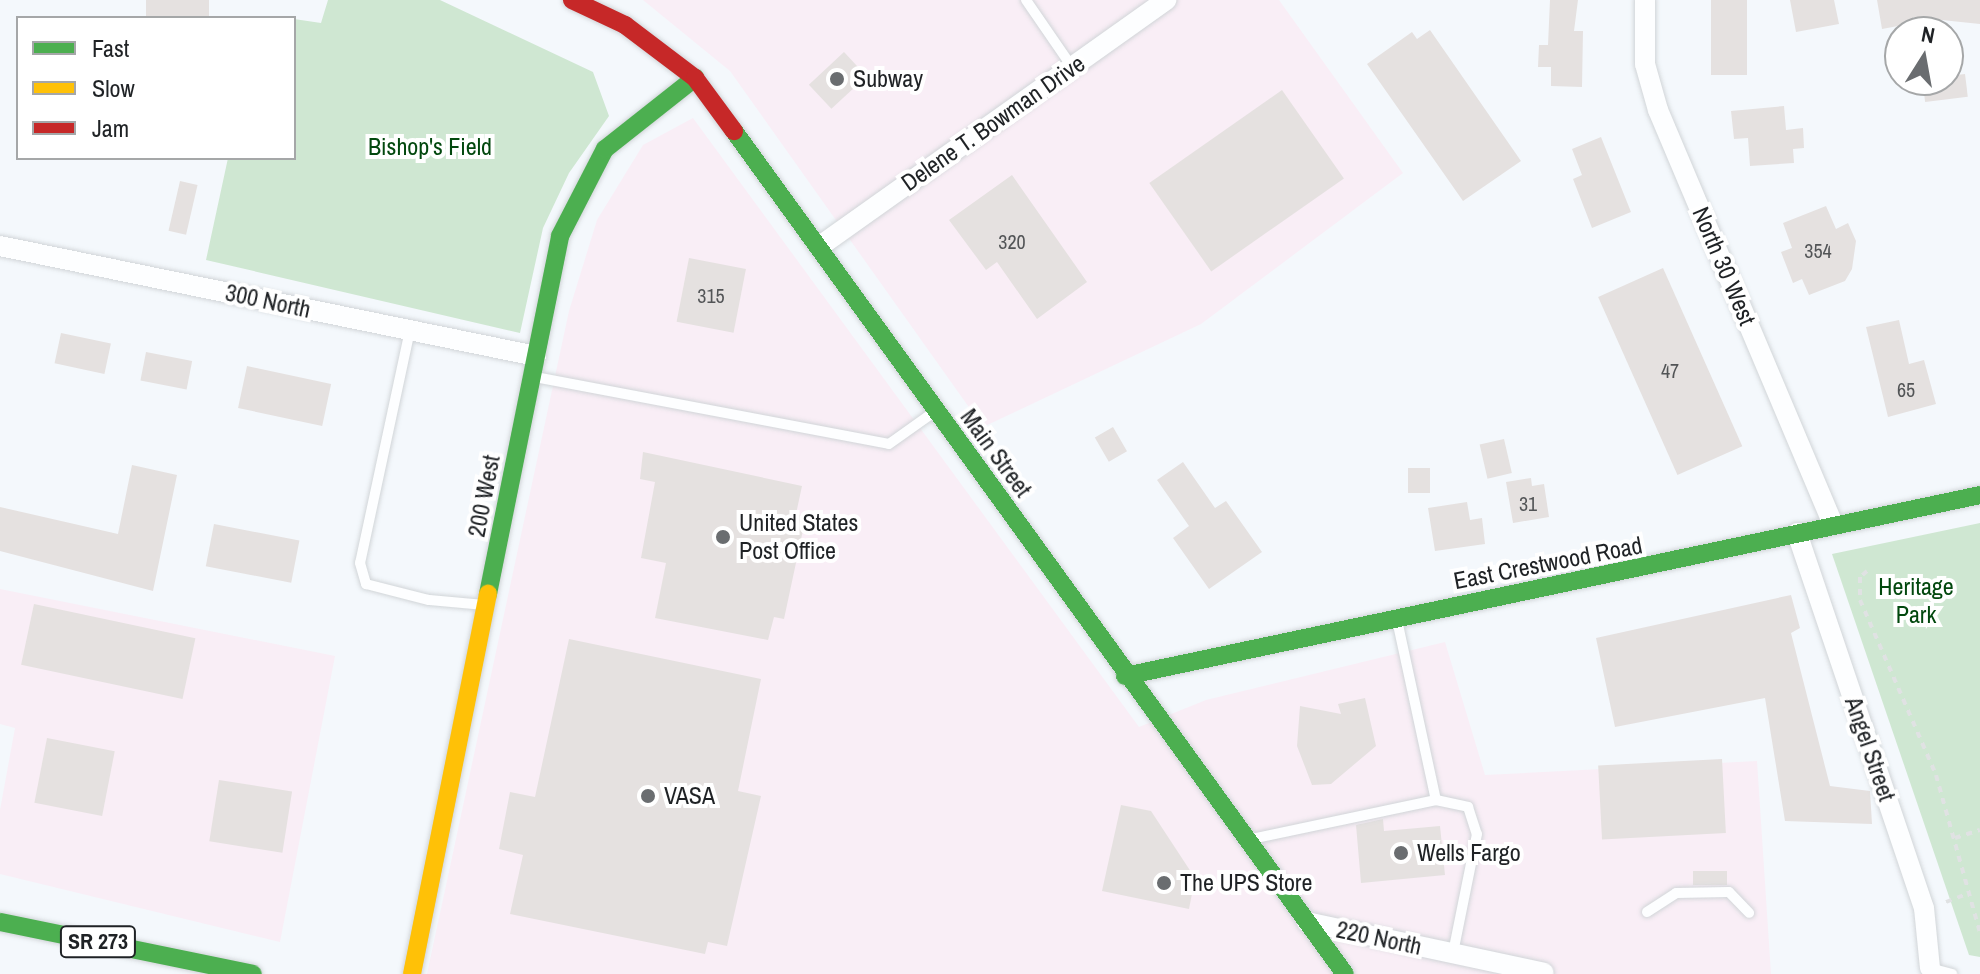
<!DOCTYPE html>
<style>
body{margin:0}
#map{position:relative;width:1980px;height:974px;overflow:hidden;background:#f4f8fc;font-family:"Archivo Narrow",sans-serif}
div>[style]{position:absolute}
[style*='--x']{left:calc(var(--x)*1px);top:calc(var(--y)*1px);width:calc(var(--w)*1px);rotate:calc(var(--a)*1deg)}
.commercial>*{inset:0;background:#f9eef6}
.green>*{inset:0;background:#cfe7d2}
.building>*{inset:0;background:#e5e1e0;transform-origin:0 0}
.path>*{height:4px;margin-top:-2px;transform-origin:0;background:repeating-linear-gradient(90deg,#e0e2e3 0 6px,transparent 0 12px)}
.roads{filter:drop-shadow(0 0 2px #d1d5d8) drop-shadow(0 0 2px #d1d5d8)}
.lane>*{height:10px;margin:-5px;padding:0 5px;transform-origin:5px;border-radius:5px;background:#fdfeff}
.street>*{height:20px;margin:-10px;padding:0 10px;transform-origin:10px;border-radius:10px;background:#fdfeff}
.fast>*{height:18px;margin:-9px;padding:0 9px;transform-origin:9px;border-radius:9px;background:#4caf50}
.slow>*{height:18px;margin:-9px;padding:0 9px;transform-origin:9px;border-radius:9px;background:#ffc107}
.jam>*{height:18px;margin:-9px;padding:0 9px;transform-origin:9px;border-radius:9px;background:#c62828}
.dots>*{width:22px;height:22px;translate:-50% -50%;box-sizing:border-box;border:4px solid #fff;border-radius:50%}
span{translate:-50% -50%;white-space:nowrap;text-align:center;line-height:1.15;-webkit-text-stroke:8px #fff;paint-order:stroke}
.number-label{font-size:20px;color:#525456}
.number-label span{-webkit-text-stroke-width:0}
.shield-label span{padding:2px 6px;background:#fff;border:2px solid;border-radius:6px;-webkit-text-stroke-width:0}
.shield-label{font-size:22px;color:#1f2225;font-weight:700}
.poi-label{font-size:24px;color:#1f2225}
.left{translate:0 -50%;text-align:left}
.street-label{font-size:24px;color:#1f2225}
.park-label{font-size:24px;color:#02480e}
.legend{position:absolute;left:16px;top:16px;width:280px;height:144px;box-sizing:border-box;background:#fff;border:2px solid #a5a7a8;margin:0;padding:10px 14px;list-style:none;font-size:24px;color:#1f2225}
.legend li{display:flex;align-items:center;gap:16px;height:40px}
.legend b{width:40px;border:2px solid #a5a7a8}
.north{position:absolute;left:1884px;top:16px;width:80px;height:80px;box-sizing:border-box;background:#fff;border:2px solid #a5a7a8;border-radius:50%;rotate:11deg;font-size:22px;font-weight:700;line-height:32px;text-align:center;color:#1f2225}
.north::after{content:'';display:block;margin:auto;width:28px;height:36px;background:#6a6d70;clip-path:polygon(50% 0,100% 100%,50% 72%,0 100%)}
</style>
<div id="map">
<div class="commercial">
<div style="clip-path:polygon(643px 0,1279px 0,1403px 173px,1201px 324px,983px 427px,730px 71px)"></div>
<div style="clip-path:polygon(693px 118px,1139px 727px,1206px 700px,1445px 642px,1485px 775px,1757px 761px,1771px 974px,427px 974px,569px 311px,597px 220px,643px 145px)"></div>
<div style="clip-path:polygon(0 589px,335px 656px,280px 942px,0 874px,0 810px,15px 728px,0 724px)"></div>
</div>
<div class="green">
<div style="clip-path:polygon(328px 0,440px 0,593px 72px,609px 116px,569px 173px,543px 228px,520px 333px,206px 260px,228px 158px,294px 158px,294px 19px,321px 23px)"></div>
<div style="clip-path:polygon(1980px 523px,1980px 957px,1969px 955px,1832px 554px)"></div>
</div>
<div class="building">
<div style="left:146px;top:0;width:63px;height:18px"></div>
<div style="clip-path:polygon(1550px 0,1578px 0,1574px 31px,1583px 31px,1582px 87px,1551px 86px,1551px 67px,1538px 67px,1539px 45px,1548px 45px)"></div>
<div style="left:1711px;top:0;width:36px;height:75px"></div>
<div style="clip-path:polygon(1790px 0,1834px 0,1839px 24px,1796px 32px)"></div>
<div style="clip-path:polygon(1877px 0,1980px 0,1980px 24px,1913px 17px,1914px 23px,1882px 29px)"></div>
<div style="clip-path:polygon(1430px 30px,1521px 161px,1463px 201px,1367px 64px,1412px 32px,1417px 39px)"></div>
<div style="left:844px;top:52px;width:33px;height:48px;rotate:47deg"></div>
<div style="left:1965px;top:74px;width:23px;height:43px;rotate:83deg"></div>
<div style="left:1282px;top:90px;width:108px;height:162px;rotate:55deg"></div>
<div style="clip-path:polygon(1784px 106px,1786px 130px,1803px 128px,1804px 148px,1793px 149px,1794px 163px,1750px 166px,1748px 138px,1734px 139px,1731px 111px)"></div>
<div style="clip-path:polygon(1601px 137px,1631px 212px,1592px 228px,1573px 179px,1582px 175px,1572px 149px)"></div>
<div style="clip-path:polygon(1012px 175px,1087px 282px,1037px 319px,997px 262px,986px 270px,949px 220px)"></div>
<div style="left:180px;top:181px;width:18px;height:51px;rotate:13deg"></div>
<div style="clip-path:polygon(1826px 206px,1836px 229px,1848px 223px,1856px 241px,1852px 269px,1845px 281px,1809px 295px,1802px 279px,1793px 283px,1781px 252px,1792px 248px,1783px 223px)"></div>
<div style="left:689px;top:258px;width:58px;height:65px;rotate:11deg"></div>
<div style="left:1663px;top:268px;width:195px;height:71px;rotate:66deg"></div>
<div style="clip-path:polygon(1899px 320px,1909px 364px,1924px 360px,1936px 404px,1888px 417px,1866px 327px)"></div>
<div style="left:61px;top:333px;width:51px;height:31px;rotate:12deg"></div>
<div style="left:146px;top:352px;width:47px;height:29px;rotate:11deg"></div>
<div style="left:247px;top:366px;width:86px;height:43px;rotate:12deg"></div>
<div style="left:1113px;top:427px;width:28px;height:21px;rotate:60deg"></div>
<div style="left:1504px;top:439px;width:35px;height:25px;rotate:77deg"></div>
<div style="clip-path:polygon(643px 452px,802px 486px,796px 514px,806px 516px,784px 619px,774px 617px,768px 640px,655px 618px,666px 563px,641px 558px,655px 482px,640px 479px)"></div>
<div style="clip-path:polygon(1183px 462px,1215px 508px,1226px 501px,1262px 552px,1209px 589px,1173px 538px,1189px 526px,1157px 480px)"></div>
<div style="clip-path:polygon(132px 465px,177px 475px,153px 591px,0 551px,0 507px,118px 534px)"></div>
<div style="left:1408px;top:468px;width:22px;height:25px"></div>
<div style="clip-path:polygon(1531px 478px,1532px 486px,1544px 484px,1549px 517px,1513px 523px,1506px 482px)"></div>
<div style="clip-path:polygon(1467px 502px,1470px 520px,1482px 518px,1485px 544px,1435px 551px,1428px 508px)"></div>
<div style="left:214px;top:524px;width:87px;height:43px;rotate:11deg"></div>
<div style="clip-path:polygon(1791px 595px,1800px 628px,1791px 633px,1830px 786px,1870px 791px,1872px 824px,1785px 821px,1765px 698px,1615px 727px,1596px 638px)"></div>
<div style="left:34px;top:604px;width:165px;height:62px;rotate:12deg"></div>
<div style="clip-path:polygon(569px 639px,761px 679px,738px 791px,761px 796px,727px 946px,708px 942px,705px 954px,510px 914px,523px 855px,499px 849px,510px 792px,535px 797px)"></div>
<div style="clip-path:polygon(1365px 698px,1376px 746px,1331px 784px,1312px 785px,1297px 746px,1300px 706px,1341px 714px,1338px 704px)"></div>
<div style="left:47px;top:738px;width:69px;height:66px;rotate:11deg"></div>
<div style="left:1722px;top:759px;width:74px;height:124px;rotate:87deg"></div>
<div style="left:219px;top:780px;width:74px;height:62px;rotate:9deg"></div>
<div style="clip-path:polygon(1121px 805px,1151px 811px,1195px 878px,1189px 909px,1102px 891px)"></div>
<div style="clip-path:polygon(1383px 819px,1384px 831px,1440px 826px,1445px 875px,1361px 883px,1356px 825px)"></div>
<div style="left:1693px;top:871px;width:34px;height:14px"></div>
</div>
<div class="path">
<div style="--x:1867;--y:571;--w:9;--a:139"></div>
<div style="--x:1860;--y:577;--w:23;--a:90"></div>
<div style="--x:1860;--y:600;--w:191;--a:66.5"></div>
<div style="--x:1936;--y:775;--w:164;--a:74.4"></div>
<div style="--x:1955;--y:838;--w:26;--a:-18"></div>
<div style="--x:1946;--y:902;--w:26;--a:-21"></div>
</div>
<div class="roads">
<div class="lane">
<div style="--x:1026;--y:0;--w:81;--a:55.5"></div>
<div style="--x:410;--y:330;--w:238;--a:102.1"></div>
<div style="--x:360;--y:563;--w:22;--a:74"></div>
<div style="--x:366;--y:584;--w:65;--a:14.3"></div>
<div style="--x:429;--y:600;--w:56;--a:5.1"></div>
<div style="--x:535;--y:377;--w:360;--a:10.7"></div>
<div style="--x:889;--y:444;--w:55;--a:-35.4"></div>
<div style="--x:1397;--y:620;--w:184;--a:77.8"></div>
<div style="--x:1436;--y:800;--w:33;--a:12"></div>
<div style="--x:1468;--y:807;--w:28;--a:72"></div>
<div style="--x:1477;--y:834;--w:121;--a:101.4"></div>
<div style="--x:1251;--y:839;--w:189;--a:-11.9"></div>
<div style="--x:1647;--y:912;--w:35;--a:-33"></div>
<div style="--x:1676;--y:893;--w:53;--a:-1.1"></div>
<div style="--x:1729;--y:892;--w:29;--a:46"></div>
<div style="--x:1930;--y:968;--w:23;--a:15"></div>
</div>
<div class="street">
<div style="--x:1645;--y:0;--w:64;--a:90"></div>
<div style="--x:1645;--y:64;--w:48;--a:74.2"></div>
<div style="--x:1658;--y:110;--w:450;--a:67.1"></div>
<div style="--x:0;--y:246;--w:547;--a:11.6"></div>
<div style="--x:820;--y:246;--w:425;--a:-35.4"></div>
<div style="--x:1797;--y:533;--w:396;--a:71.3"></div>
<div style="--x:1924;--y:908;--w:60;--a:84.3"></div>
<div style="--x:1307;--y:922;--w:242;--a:12.1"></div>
</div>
<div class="fast">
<div style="--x:734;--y:131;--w:1041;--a:54.07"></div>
<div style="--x:488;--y:594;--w:365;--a:-78.6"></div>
<div style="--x:560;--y:236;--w:98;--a:-62.7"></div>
<div style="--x:605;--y:149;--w:115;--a:-38.3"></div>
<div style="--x:1125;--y:676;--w:874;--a:-11.95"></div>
<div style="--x:0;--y:922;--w:258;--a:11.6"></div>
</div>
<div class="slow">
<div style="--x:412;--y:974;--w:388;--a:-78.7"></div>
</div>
<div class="jam">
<div style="--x:572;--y:0;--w:59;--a:25.3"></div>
<div style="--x:625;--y:25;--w:88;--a:37.1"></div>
<div style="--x:695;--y:78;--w:66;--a:53.7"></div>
</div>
</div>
<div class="dots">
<div style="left:837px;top:79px;background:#6a6d70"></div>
<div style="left:723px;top:537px;background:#6a6d70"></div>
<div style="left:648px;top:796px;background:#6a6d70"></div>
<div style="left:1401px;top:853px;background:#6a6d70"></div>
<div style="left:1164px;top:883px;background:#6a6d70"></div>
</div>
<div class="number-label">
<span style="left:1012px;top:241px">320</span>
<span style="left:1818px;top:250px">354</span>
<span style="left:711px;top:295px">315</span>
<span style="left:1670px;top:370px">47</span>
<span style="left:1906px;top:389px">65</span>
<span style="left:1528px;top:503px">31</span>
</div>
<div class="shield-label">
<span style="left:98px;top:942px">SR 273</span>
</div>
<div class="poi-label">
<span class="left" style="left:853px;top:79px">Subway</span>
<span class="left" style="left:739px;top:537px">United States<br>Post Office</span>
<span class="left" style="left:664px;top:796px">VASA</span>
<span class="left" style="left:1417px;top:853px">Wells Fargo</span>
<span class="left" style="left:1180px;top:883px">The UPS Store</span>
</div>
<div class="street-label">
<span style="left:993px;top:123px;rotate:-35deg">Delene T. Bowman Drive</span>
<span style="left:1724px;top:266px;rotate:67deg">North 30 West</span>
<span style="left:268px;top:301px;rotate:12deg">300 North</span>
<span style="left:996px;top:453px;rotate:54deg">Main Street</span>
<span style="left:484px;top:496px;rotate:-79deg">200 West</span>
<span style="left:1548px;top:563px;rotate:-11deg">East Crestwood Road</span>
<span style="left:1870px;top:749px;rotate:71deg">Angel Street</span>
<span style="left:1379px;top:938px;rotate:12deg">220 North</span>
</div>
<div class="park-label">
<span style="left:430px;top:147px">Bishop's Field</span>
<span style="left:1916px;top:601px">Heritage<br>Park</span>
</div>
<ul class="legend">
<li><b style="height:10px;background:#4caf50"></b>Fast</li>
<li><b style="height:10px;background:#ffc107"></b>Slow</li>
<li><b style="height:10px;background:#c62828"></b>Jam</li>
</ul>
<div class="north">N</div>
</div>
